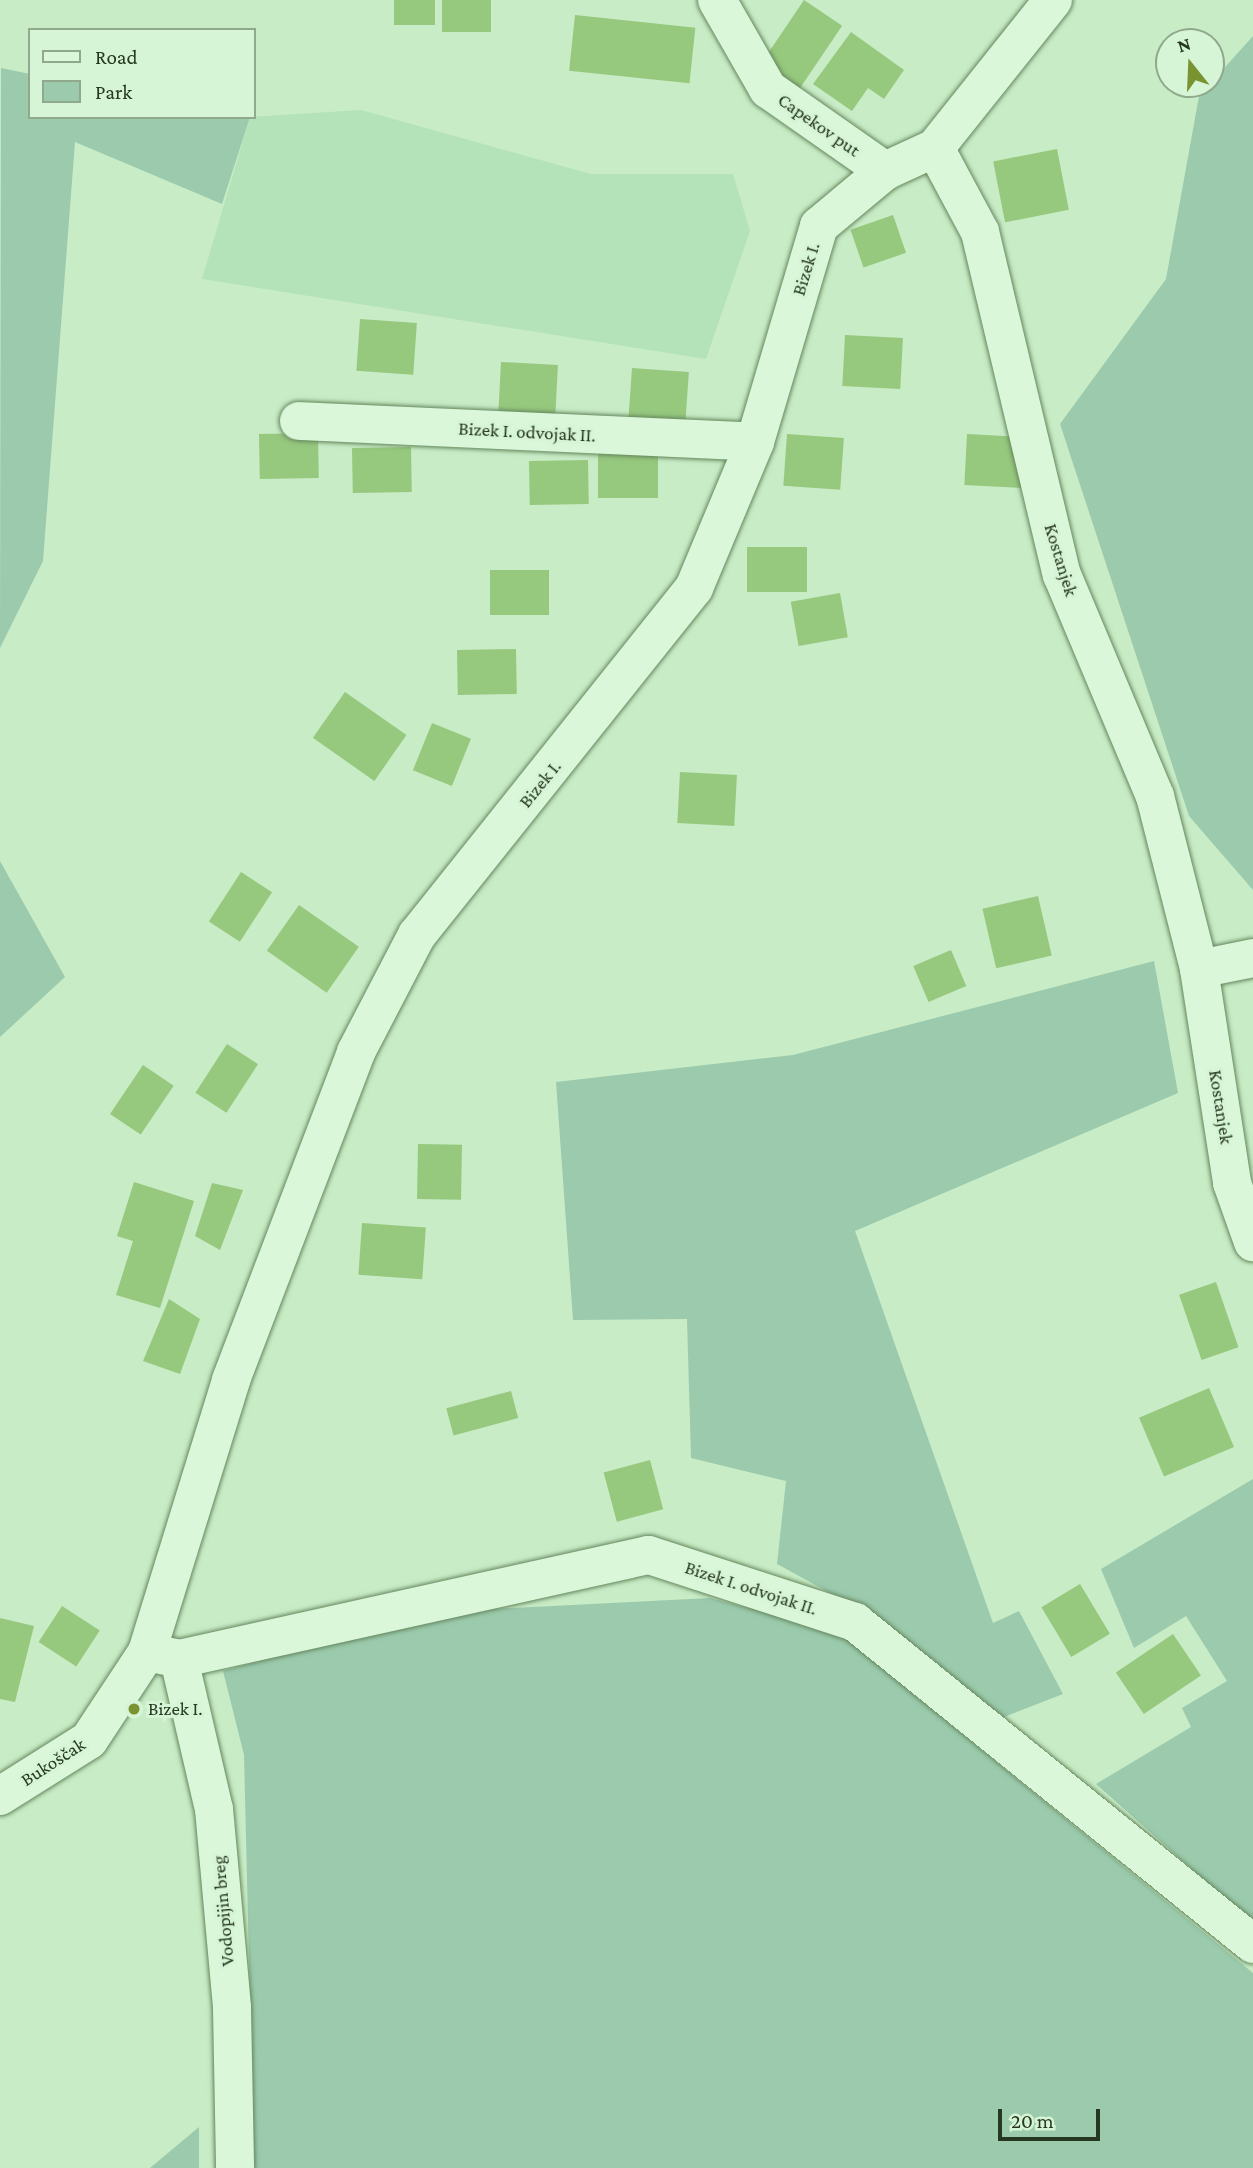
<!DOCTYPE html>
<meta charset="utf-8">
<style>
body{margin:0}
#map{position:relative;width:1253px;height:2168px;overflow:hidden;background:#c8ecc6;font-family:"Crimson Pro",serif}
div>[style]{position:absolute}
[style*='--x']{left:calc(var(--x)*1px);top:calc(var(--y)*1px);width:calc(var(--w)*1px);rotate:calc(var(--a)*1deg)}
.farmland>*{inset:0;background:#b4e2b9}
.green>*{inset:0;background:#9bcaad}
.building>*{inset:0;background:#96c87e;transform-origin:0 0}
.roads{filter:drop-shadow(0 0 2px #65875d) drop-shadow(0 0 2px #65875d)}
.street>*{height:38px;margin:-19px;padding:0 19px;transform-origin:19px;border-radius:19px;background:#daf7d9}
.secondary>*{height:38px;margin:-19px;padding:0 19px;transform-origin:19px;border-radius:19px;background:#daf7d9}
.dots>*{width:19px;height:19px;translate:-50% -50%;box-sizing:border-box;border:4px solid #d6f4d6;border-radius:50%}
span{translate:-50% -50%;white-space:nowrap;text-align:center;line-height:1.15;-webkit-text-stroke:6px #d6f4d6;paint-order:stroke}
.street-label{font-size:19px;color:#263820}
.poi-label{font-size:19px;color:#263820}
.left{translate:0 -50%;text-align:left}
.legend{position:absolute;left:28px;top:28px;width:228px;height:91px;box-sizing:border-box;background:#d6f4d6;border:2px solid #90a98d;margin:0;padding:9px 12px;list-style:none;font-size:21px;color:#263820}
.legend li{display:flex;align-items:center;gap:14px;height:35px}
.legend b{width:35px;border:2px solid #90a98d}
.north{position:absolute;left:1155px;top:28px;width:70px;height:70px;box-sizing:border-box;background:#d6f4d6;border:2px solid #90a98d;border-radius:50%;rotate:342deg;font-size:19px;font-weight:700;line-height:28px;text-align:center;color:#263820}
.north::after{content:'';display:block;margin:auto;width:24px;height:32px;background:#799330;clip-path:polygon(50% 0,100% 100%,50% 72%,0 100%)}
.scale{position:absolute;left:998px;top:2109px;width:102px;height:32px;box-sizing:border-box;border:4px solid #263820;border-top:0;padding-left:9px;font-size:21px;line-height:24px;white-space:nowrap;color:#263820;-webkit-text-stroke:5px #d6f4d6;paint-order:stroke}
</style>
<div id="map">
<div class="farmland">
<div style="clip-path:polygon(361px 110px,591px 174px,733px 174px,750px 231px,706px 359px,202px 279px,250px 117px)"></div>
</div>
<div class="green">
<div style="clip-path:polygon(1253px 36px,1253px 890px,1189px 816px,1060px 424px,1166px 279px,1199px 96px)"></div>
<div style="clip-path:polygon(1px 68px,30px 74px,30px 117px,250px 117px,222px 204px,75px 142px,43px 561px,0 648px)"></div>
<div style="clip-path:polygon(0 861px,65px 977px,0 1037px)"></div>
<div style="clip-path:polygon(1154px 961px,1178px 1093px,855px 1231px,993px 1623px,1019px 1611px,1063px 1694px,1004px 1717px,863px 1611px,777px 1564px,786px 1481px,691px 1458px,687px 1319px,573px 1320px,556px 1082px,793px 1055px)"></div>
<div style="clip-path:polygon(1253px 1479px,1253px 1923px,1096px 1784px,1191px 1727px,1182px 1708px,1227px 1681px,1186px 1616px,1134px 1648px,1101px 1569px)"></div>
<div style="clip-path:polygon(710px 1598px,837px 1631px,1253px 1973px,1253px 2168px,254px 2168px,244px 1755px,223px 1671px,431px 1612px)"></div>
<div style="clip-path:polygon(199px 2127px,199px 2168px,150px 2168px)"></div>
</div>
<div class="building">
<div style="left:394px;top:0;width:41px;height:25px"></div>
<div style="left:442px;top:0;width:49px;height:32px"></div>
<div style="left:804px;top:0;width:46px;height:80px;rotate:34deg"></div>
<div style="left:575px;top:15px;width:121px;height:56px;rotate:6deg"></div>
<div style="clip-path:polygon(851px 32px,904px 70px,884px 99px,868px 88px,852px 111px,813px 84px)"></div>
<div style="left:1057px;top:149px;width:62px;height:65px;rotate:79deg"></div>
<div style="left:893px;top:215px;width:40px;height:45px;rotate:71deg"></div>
<div style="left:360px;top:319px;width:57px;height:52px;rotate:4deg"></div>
<div style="left:845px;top:335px;width:58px;height:51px;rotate:3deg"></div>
<div style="left:501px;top:362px;width:57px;height:51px;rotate:3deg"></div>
<div style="left:632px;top:368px;width:57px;height:51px;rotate:4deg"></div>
<div style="left:318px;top:433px;width:45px;height:59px;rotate:89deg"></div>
<div style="left:787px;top:434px;width:57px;height:52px;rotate:4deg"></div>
<div style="left:967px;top:434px;width:57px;height:51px;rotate:3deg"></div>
<div style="left:411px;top:447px;width:45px;height:59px;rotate:89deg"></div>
<div style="left:658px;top:454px;width:44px;height:60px;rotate:90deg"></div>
<div style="left:588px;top:460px;width:44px;height:59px;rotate:89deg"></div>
<div style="left:807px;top:547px;width:45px;height:60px;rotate:90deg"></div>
<div style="left:490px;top:570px;width:59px;height:45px"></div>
<div style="left:840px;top:593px;width:45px;height:50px;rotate:80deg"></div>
<div style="left:516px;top:649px;width:45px;height:59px;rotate:89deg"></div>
<div style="left:345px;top:692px;width:75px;height:56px;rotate:35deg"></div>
<div style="left:432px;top:723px;width:42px;height:51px;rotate:22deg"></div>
<div style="left:680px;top:772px;width:57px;height:51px;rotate:3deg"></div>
<div style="left:241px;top:872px;width:37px;height:59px;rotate:33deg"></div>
<div style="left:1038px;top:896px;width:61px;height:57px;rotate:77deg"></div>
<div style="left:299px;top:905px;width:73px;height:56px;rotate:35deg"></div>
<div style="left:951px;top:950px;width:39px;height:41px;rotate:67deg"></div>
<div style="left:227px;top:1044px;width:37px;height:58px;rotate:33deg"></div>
<div style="left:143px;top:1065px;width:37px;height:59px;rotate:34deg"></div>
<div style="left:418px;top:1144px;width:44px;height:55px;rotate:1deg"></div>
<div style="clip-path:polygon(134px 1182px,194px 1201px,160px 1308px,116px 1295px,133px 1241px,117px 1236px)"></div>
<div style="clip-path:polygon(212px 1183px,243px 1190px,220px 1250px,195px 1236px)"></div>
<div style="left:362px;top:1223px;width:64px;height:52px;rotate:4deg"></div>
<div style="left:1216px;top:1282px;width:69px;height:39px;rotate:71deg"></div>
<div style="clip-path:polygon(169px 1299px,200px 1319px,180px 1374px,143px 1361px)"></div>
<div style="left:1209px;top:1388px;width:64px;height:76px;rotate:67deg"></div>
<div style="left:511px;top:1391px;width:28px;height:67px;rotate:75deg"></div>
<div style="left:650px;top:1460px;width:51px;height:48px;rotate:75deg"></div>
<div style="left:1080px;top:1584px;width:58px;height:45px;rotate:59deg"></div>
<div style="left:62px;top:1606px;width:45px;height:43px;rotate:33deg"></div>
<div style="clip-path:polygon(0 1618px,34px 1626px,15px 1702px,0 1699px)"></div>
<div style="left:1173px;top:1634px;width:50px;height:69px;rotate:56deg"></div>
</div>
<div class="roads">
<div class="street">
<div style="--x:717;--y:0;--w:103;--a:60.2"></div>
<div style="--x:768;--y:89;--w:143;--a:35"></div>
<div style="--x:935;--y:148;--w:95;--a:61.8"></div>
<div style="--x:980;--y:232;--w:353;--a:76.6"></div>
<div style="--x:1062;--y:575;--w:240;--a:67.2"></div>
<div style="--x:1155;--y:796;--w:179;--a:75.7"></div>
<div style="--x:1199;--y:969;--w:217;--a:81.2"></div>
<div style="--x:1232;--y:1183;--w:63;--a:70.4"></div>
<div style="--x:299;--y:421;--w:456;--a:2.6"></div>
<div style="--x:1199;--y:969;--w:55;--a:-11.5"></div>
<div style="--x:147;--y:1652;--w:33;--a:12"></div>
<div style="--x:179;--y:1659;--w:481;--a:-12.5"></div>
<div style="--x:649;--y:1555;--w:217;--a:18"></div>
<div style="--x:855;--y:1622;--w:512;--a:38.97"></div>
<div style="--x:179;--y:1659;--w:154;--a:76.9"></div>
<div style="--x:214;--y:1809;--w:200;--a:84.8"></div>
<div style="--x:232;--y:2008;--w:160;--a:88.9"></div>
</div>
<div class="secondary">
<div style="--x:0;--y:1796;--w:105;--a:-32.2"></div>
<div style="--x:89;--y:1740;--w:105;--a:-56.6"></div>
<div style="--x:147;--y:1652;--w:285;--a:-72.8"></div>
<div style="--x:231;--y:1380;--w:351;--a:-69.1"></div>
<div style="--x:356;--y:1052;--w:132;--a:-62.5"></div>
<div style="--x:417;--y:935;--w:444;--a:-51.4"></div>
<div style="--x:694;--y:588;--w:158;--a:-67.3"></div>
<div style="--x:755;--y:442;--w:225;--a:-73.5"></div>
<div style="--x:819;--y:226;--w:86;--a:-39.8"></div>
<div style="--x:885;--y:171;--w:55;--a:-24.7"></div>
<div style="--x:935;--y:148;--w:189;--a:-51.4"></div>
</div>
</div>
<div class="dots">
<div style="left:134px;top:1709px;background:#799330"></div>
</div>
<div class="street-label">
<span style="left:819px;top:125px;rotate:35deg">Capekov put</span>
<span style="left:806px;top:269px;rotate:-73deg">Bizek I.</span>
<span style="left:527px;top:432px;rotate:3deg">Bizek I. odvojak II.</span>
<span style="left:1061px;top:560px;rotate:73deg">Kostanjek</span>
<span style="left:540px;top:784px;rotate:-51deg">Bizek I.</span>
<span style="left:1221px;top:1107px;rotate:81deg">Kostanjek</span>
<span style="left:751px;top:1588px;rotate:18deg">Bizek I. odvojak II.</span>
<span style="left:53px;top:1762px;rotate:-33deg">Bukoščak</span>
<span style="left:223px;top:1911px;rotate:-95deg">Vodopijin breg</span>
</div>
<div class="poi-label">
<span class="left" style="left:148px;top:1709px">Bizek I.</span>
</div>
<ul class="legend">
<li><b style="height:9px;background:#daf7d9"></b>Road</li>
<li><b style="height:19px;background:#9bcaad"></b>Park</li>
</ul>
<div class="north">N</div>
<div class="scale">20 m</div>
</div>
